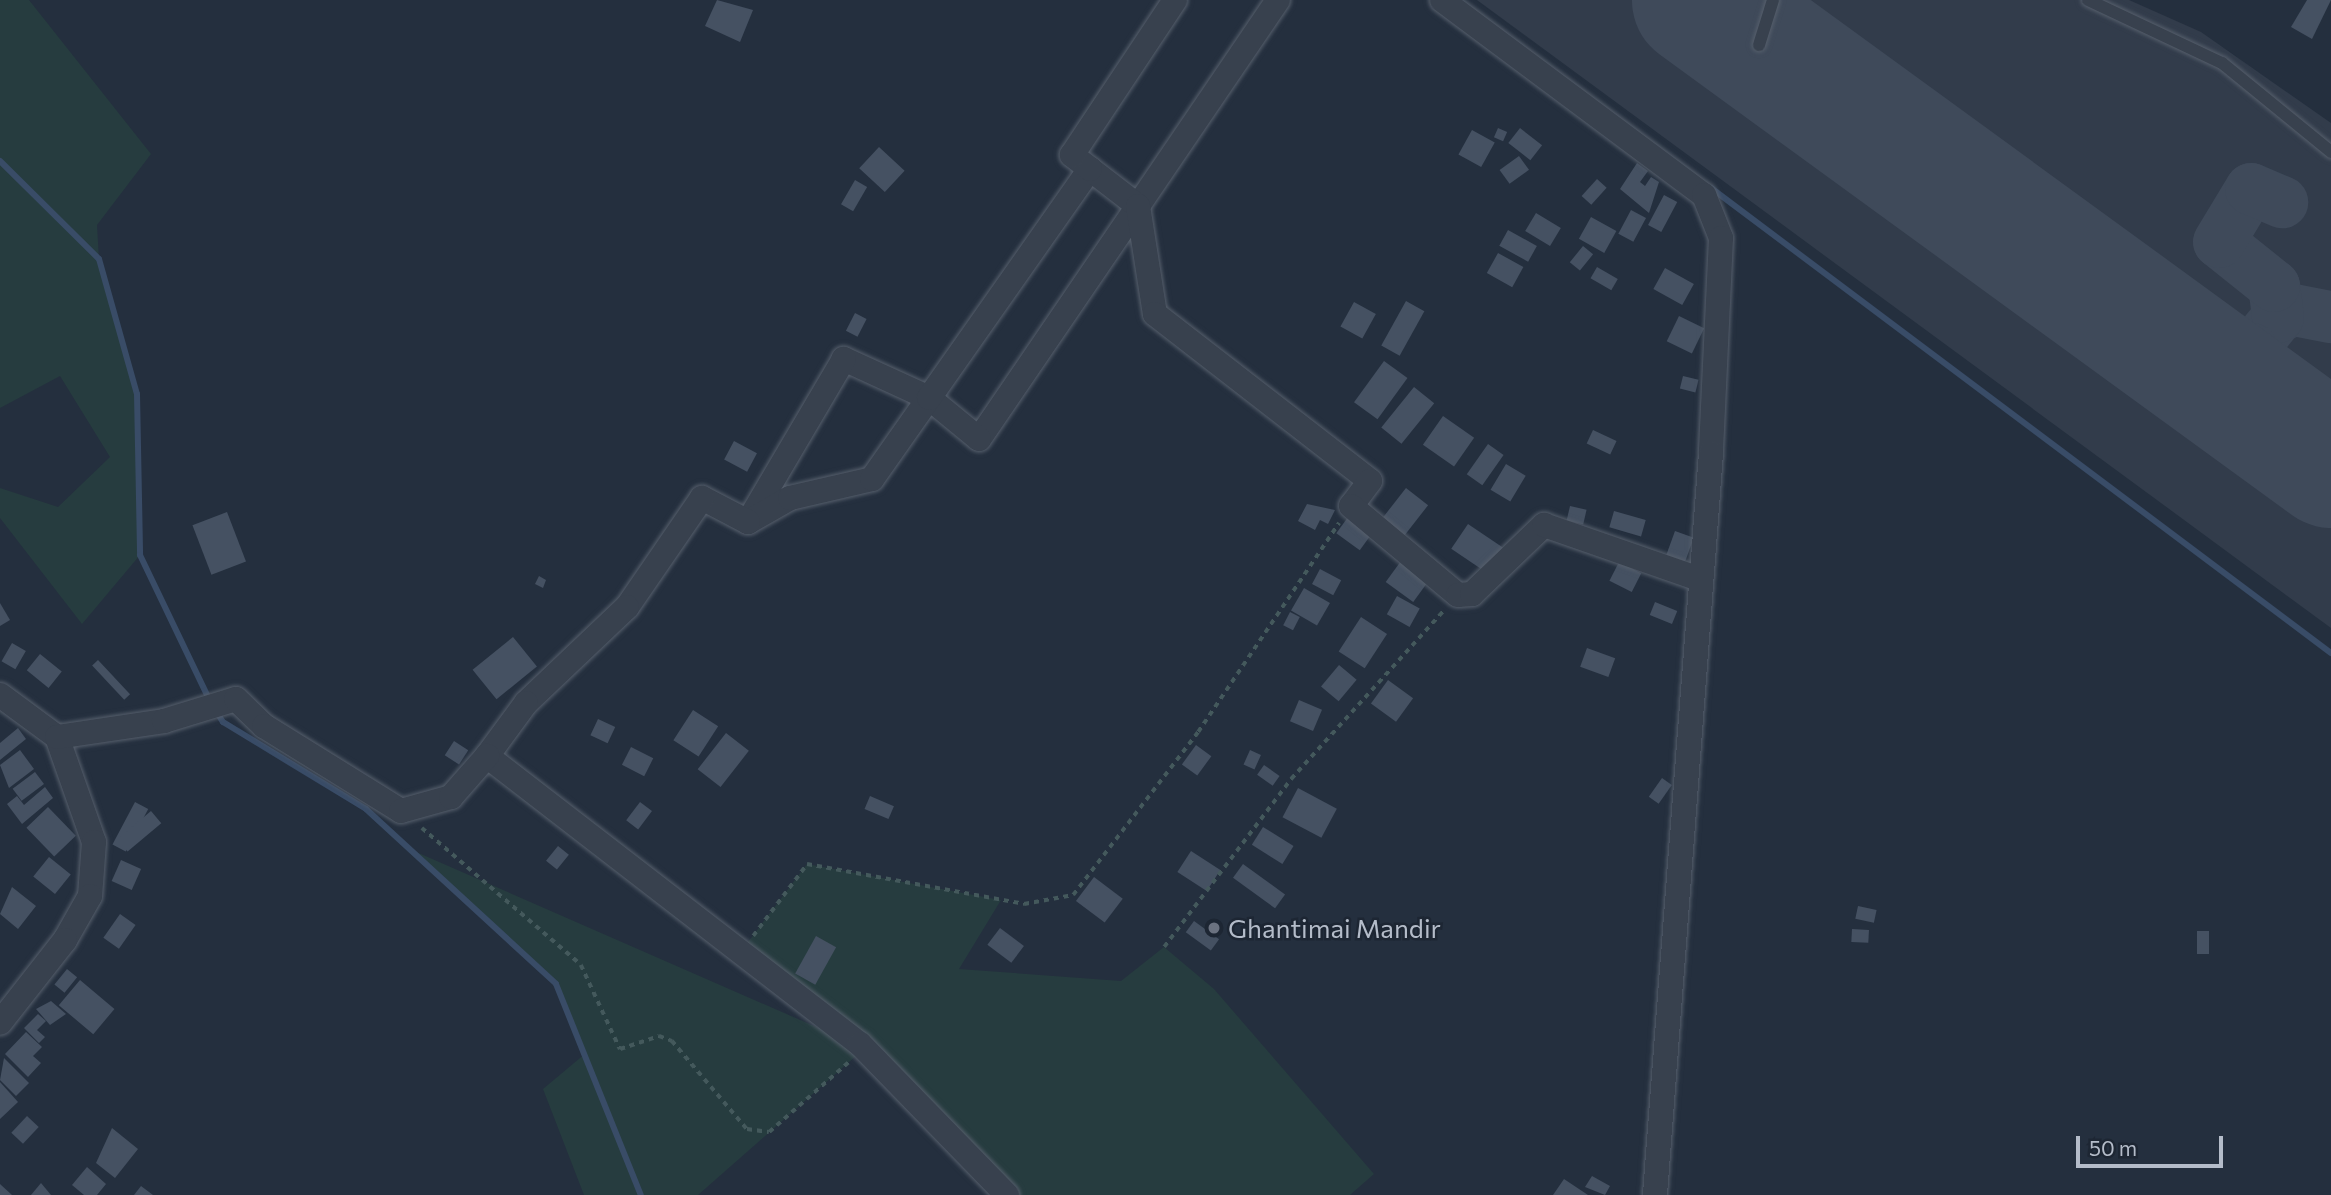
<!DOCTYPE html>
<style>
body{margin:0}
#map{position:relative;width:2331px;height:1195px;overflow:hidden;background:#242f3e;font-family:Commissioner,sans-serif}
div>[style]{position:absolute}
[style*='--x']{left:calc(var(--x)*1px);top:calc(var(--y)*1px);width:calc(var(--w)*1px);rotate:calc(var(--a)*1deg)}
.airport>*{inset:0;background:#323c4b}
.green>*{inset:0;background:#263c3f}
.stream>*{height:6px;margin:-3px;padding:0 3px;transform-origin:3px;border-radius:3px;background:#394c67}
.taxiway>*{height:52px;margin:-26px;padding:0 26px;transform-origin:26px;border-radius:26px;background:#3f4a5a}
.runway>*{height:133px;margin:-66.5px;padding:0 66.5px;transform-origin:66.5px;border-radius:66.5px;background:#3f4a5a}
.building>*{inset:0;background:#455162;transform-origin:0 0}
.path>*{height:3.5px;margin-top:-1.75px;transform-origin:0;background:repeating-linear-gradient(90deg,#44595c 0 5px,transparent 0 10px)}
.roads{filter:drop-shadow(0 0 2px #565f6c) drop-shadow(0 0 2px #565f6c)}
.lane>*{height:12px;margin:-6px;padding:0 6px;transform-origin:6px;border-radius:6px;background:#38414e}
.street>*{height:24px;margin:-12px;padding:0 12px;transform-origin:12px;border-radius:12px;background:#38414e}
.dots>*{width:19px;height:19px;translate:-50% -50%;box-sizing:border-box;border:4px solid #1d2633;border-radius:50%}
span{translate:-50% -50%;white-space:nowrap;text-align:center;line-height:1.15;-webkit-text-stroke:5px #1d2633;paint-order:stroke}
.poi-label{font-size:26px;color:#b4bcc9}
.left{translate:0 -50%;text-align:left}
.scale{position:absolute;left:2076px;top:1136px;width:147px;height:32px;box-sizing:border-box;border:4px solid #b4bcc9;border-top:0;padding-left:9px;font-size:21px;line-height:24px;white-space:nowrap;color:#b4bcc9;-webkit-text-stroke:5px #1d2633;paint-order:stroke}
</style>
<div id="map">
<div class="airport">
<div style="clip-path:polygon(1477px 0,2129px 0,2201px 32px,2331px 123px,2331px 628px)"></div>
</div>
<div class="green">
<div style="clip-path:polygon(0 0,29px 0,151px 154px,97px 225px,99px 259px,137px 394px,140px 555px,82px 624px,0 518px,0 488px,58px 507px,110px 457px,60px 376px,0 408px)"></div>
<div style="clip-path:polygon(414px 851px,862px 1047px,739px 954px,807px 864px,1001px 900px,959px 969px,1121px 981px,1164px 947px,1214px 989px,1374px 1174px,1350px 1195px,1007px 1195px,865px 1048px,698px 1195px,584px 1195px,543px 1089px,586px 1053px,556px 985px)"></div>
</div>
<div class="stream">
<div style="--x:0;--y:161;--w:139;--a:44.7"></div>
<div style="--x:99;--y:259;--w:140;--a:74.3"></div>
<div style="--x:137;--y:394;--w:161;--a:88.9"></div>
<div style="--x:140;--y:555;--w:162;--a:64.4"></div>
<div style="--x:1711;--y:188;--w:775;--a:36.87"></div>
<div style="--x:216;--y:711;--w:13;--a:58"></div>
<div style="--x:223;--y:722;--w:167;--a:31.3"></div>
<div style="--x:366;--y:809;--w:258;--a:42.6"></div>
<div style="--x:556;--y:984;--w:227;--a:68.1"></div>
</div>
<div class="taxiway">
<div style="--x:2278;--y:317;--w:17;--a:-24"></div>
<div style="--x:2294;--y:310;--w:38;--a:11"></div>
<div style="--x:2195;--y:362;--w:58;--a:-12.8"></div>
<div style="--x:2252;--y:349;--w:41;--a:-50.9"></div>
<div style="--x:2278;--y:317;--w:31;--a:-97"></div>
<div style="--x:2274;--y:286;--w:70;--a:-141.3"></div>
<div style="--x:2219;--y:242;--w:62;--a:-58.9"></div>
<div style="--x:2251;--y:189;--w:34;--a:23"></div>
<div style="--x:2250;--y:402;--w:53;--a:-87.8"></div>
</div>
<div class="runway">
<div style="--x:1698;--y:0;--w:783;--a:36.07"></div>
</div>
<div class="building">
<div style="clip-path:polygon(717px 0,753px 10px,740px 42px,705px 26px)"></div>
<div style="clip-path:polygon(2307px 0,2331px 0,2312px 39px,2291px 27px)"></div>
<div style="left:1498px;top:128px;width:10px;height:10px;rotate:24deg"></div>
<div style="left:1520px;top:128px;width:28px;height:19px;rotate:38deg"></div>
<div style="left:1472px;top:130px;width:26px;height:28px;rotate:29deg"></div>
<div style="left:879px;top:147px;width:35px;height:29px;rotate:43deg"></div>
<div style="left:1519px;top:156px;width:17px;height:24px;rotate:54deg"></div>
<div style="clip-path:polygon(1637px 163px,1648px 171px,1640px 182px,1645px 186px,1651px 177px,1659px 182px,1649px 213px,1620px 189px)"></div>
<div style="left:1597px;top:179px;width:13px;height:23px;rotate:42deg"></div>
<div style="left:855px;top:180px;width:14px;height:28px;rotate:30deg"></div>
<div style="left:1664px;top:195px;width:15px;height:34px;rotate:28deg"></div>
<div style="left:1631px;top:210px;width:17px;height:27px;rotate:28deg"></div>
<div style="left:1536px;top:213px;width:29px;height:21px;rotate:31deg"></div>
<div style="left:1591px;top:217px;width:29px;height:25px;rotate:29deg"></div>
<div style="left:1508px;top:230px;width:33px;height:18px;rotate:29deg"></div>
<div style="left:1583px;top:246px;width:13px;height:21px;rotate:39deg"></div>
<div style="left:1498px;top:253px;width:29px;height:23px;rotate:29deg"></div>
<div style="left:1597px;top:267px;width:24px;height:13px;rotate:30deg"></div>
<div style="left:1665px;top:268px;width:33px;height:24px;rotate:29deg"></div>
<div style="left:1406px;top:301px;width:21px;height:51px;rotate:29deg"></div>
<div style="left:1354px;top:302px;width:25px;height:28px;rotate:29deg"></div>
<div style="left:855px;top:313px;width:13px;height:20px;rotate:27deg"></div>
<div style="left:1679px;top:316px;width:28px;height:28px;rotate:26deg"></div>
<div style="left:1384px;top:361px;width:29px;height:51px;rotate:36deg"></div>
<div style="left:1683px;top:376px;width:16px;height:13px;rotate:14deg"></div>
<div style="left:1414px;top:387px;width:26px;height:52px;rotate:39deg"></div>
<div style="left:1443px;top:416px;width:38px;height:35px;rotate:35deg"></div>
<div style="left:1593px;top:430px;width:26px;height:15px;rotate:25deg"></div>
<div style="left:734px;top:441px;width:26px;height:21px;rotate:28deg"></div>
<div style="left:1488px;top:444px;width:19px;height:37px;rotate:35deg"></div>
<div style="left:1506px;top:464px;width:23px;height:30px;rotate:31deg"></div>
<div style="left:1406px;top:488px;width:28px;height:39px;rotate:38deg"></div>
<div style="clip-path:polygon(1307px 504px,1335px 510px,1328px 524px,1320px 520px,1315px 530px,1298px 521px)"></div>
<div style="left:1570px;top:506px;width:17px;height:15px;rotate:13deg"></div>
<div style="left:1614px;top:511px;width:33px;height:17px;rotate:16deg"></div>
<div style="left:227px;top:512px;width:53px;height:37px;rotate:69deg"></div>
<div style="left:1351px;top:513px;width:29px;height:25px;rotate:36deg"></div>
<div style="left:1468px;top:524px;width:42px;height:30px;rotate:34deg"></div>
<div style="left:1675px;top:531px;width:20px;height:26px;rotate:20deg"></div>
<div style="left:1401px;top:561px;width:34px;height:26px;rotate:36deg"></div>
<div style="left:1619px;top:562px;width:25px;height:21px;rotate:27deg"></div>
<div style="left:1320px;top:569px;width:24px;height:17px;rotate:28deg"></div>
<div style="clip-path:polygon(539px 576px,546px 580px,543px 588px,535px 584px)"></div>
<div style="left:1304px;top:588px;width:30px;height:26px;rotate:30deg"></div>
<div style="left:1397px;top:596px;width:26px;height:21px;rotate:29deg"></div>
<div style="left:1655px;top:602px;width:24px;height:14px;rotate:22deg"></div>
<div style="clip-path:polygon(0 603px,10px 620px,0 626px)"></div>
<div style="left:1290px;top:612px;width:11px;height:15px;rotate:27deg"></div>
<div style="left:1361px;top:617px;width:31px;height:41px;rotate:33deg"></div>
<div style="left:513px;top:637px;width:38px;height:52px;rotate:51deg"></div>
<div style="left:12px;top:643px;width:16px;height:21px;rotate:30deg"></div>
<div style="left:1587px;top:648px;width:30px;height:20px;rotate:20deg"></div>
<div style="left:40px;top:654px;width:28px;height:21px;rotate:39deg"></div>
<div style="left:98px;top:660px;width:47px;height:8px;rotate:47deg"></div>
<div style="left:1339px;top:665px;width:23px;height:28px;rotate:40deg"></div>
<div style="left:1388px;top:680px;width:31px;height:29px;rotate:36deg"></div>
<div style="left:1299px;top:700px;width:25px;height:23px;rotate:23deg"></div>
<div style="left:693px;top:710px;width:30px;height:36px;rotate:33deg"></div>
<div style="left:598px;top:719px;width:19px;height:18px;rotate:25deg"></div>
<div style="clip-path:polygon(18px 728px,26px 739px,0 760px,0 743px)"></div>
<div style="left:726px;top:733px;width:29px;height:46px;rotate:38deg"></div>
<div style="left:454px;top:741px;width:17px;height:17px;rotate:33deg"></div>
<div style="left:1196px;top:745px;width:19px;height:24px;rotate:36deg"></div>
<div style="left:631px;top:747px;width:25px;height:20px;rotate:27deg"></div>
<div style="clip-path:polygon(20px 750px,34px 769px,9px 788px,0 765px)"></div>
<div style="left:1250px;top:750px;width:12px;height:16px;rotate:24deg"></div>
<div style="left:1264px;top:765px;width:19px;height:12px;rotate:35deg"></div>
<div style="left:35px;top:772px;width:15px;height:28px;rotate:53deg"></div>
<div style="left:1662px;top:778px;width:12px;height:23px;rotate:35deg"></div>
<div style="clip-path:polygon(45px 787px,53px 798px,22px 824px,7px 804px,17px 796px,24px 805px)"></div>
<div style="left:1298px;top:788px;width:44px;height:33px;rotate:28deg"></div>
<div style="left:870px;top:796px;width:26px;height:14px;rotate:23deg"></div>
<div style="left:135px;top:802px;width:15px;height:48px;rotate:28deg"></div>
<div style="left:640px;top:802px;width:15px;height:23px;rotate:37deg"></div>
<div style="left:48px;top:807px;width:40px;height:30px;rotate:46deg"></div>
<div style="left:151px;top:811px;width:16px;height:44px;rotate:50deg"></div>
<div style="left:1263px;top:827px;width:36px;height:21px;rotate:32deg"></div>
<div style="left:558px;top:846px;width:14px;height:19px;rotate:39deg"></div>
<div style="left:1191px;top:851px;width:35px;height:25px;rotate:33deg"></div>
<div style="left:49px;top:857px;width:28px;height:25px;rotate:39deg"></div>
<div style="left:121px;top:860px;width:22px;height:23px;rotate:24deg"></div>
<div style="left:1243px;top:864px;width:52px;height:17px;rotate:36deg"></div>
<div style="left:1094px;top:877px;width:36px;height:30px;rotate:37deg"></div>
<div style="clip-path:polygon(12px 887px,36px 906px,18px 929px,0 914px)"></div>
<div style="left:1858px;top:906px;width:19px;height:13px;rotate:12deg"></div>
<div style="left:120px;top:914px;width:19px;height:29px;rotate:35deg"></div>
<div style="left:1194px;top:921px;width:31px;height:14px;rotate:36deg"></div>
<div style="left:1000px;top:928px;width:30px;height:21px;rotate:37deg"></div>
<div style="left:1852px;top:929px;width:17px;height:13px;rotate:3deg"></div>
<div style="left:2197px;top:931px;width:12px;height:23px"></div>
<div style="left:816px;top:936px;width:23px;height:43px;rotate:29deg"></div>
<div style="left:67px;top:969px;width:13px;height:20px;rotate:39deg"></div>
<div style="left:80px;top:980px;width:45px;height:33px;rotate:40deg"></div>
<div style="clip-path:polygon(51px 1001px,66px 1014px,50px 1025px,36px 1009px)"></div>
<div style="clip-path:polygon(38px 1014px,46px 1021px,37px 1030px,45px 1037px,39px 1043px,24px 1028px)"></div>
<div style="clip-path:polygon(26px 1032px,42px 1047px,33px 1056px,41px 1063px,28px 1077px,5px 1054px)"></div>
<div style="clip-path:polygon(4px 1058px,29px 1083px,16px 1096px,0 1080px)"></div>
<div style="clip-path:polygon(0 1082px,18px 1102px,0 1119px)"></div>
<div style="left:27px;top:1116px;width:16px;height:23px;rotate:43deg"></div>
<div style="clip-path:polygon(112px 1128px,138px 1149px,115px 1178px,96px 1163px)"></div>
<div style="clip-path:polygon(87px 1167px,106px 1184px,97px 1195px,84px 1195px,72px 1185px)"></div>
<div style="clip-path:polygon(1592px 1176px,1610px 1186px,1605px 1195px,1585px 1187px)"></div>
<div style="clip-path:polygon(1564px 1179px,1588px 1195px,1553px 1195px)"></div>
<div style="clip-path:polygon(41px 1183px,51px 1195px,31px 1195px)"></div>
<div style="clip-path:polygon(0 1184px,12px 1195px,0 1195px)"></div>
<div style="clip-path:polygon(141px 1186px,153px 1195px,134px 1195px)"></div>
</div>
<div class="path">
<div style="--x:422;--y:828;--w:210;--a:40.7"></div>
<div style="--x:581;--y:965;--w:93;--a:65.1"></div>
<div style="--x:620;--y:1049;--w:41;--a:-18.4"></div>
<div style="--x:659;--y:1036;--w:14;--a:21"></div>
<div style="--x:672;--y:1041;--w:116;--a:49.6"></div>
<div style="--x:747;--y:1129;--w:22;--a:8"></div>
<div style="--x:769;--y:1132;--w:106;--a:-41.2"></div>
<div style="--x:753;--y:936;--w:90;--a:-53.1"></div>
<div style="--x:807;--y:864;--w:221;--a:10.4"></div>
<div style="--x:1024;--y:904;--w:50;--a:-10.4"></div>
<div style="--x:1073;--y:895;--w:205;--a:-52.5"></div>
<div style="--x:1198;--y:732;--w:252;--a:-56"></div>
<div style="--x:1164;--y:947;--w:211;--a:-52.9"></div>
<div style="--x:1291;--y:779;--w:228;--a:-47.8"></div>
</div>
<div class="roads">
<div class="lane">
<div style="--x:2088;--y:0;--w:148;--a:25.2"></div>
<div style="--x:2222;--y:63;--w:141;--a:39.2"></div>
<div style="--x:1759;--y:45;--w:47;--a:-72.7"></div>
</div>
<div class="street">
<div style="--x:1278;--y:0;--w:249;--a:124.2"></div>
<div style="--x:1138;--y:206;--w:282;--a:124.3"></div>
<div style="--x:979;--y:439;--w:65;--a:-140.6"></div>
<div style="--x:929;--y:398;--w:94;--a:-155.4"></div>
<div style="--x:844;--y:359;--w:189;--a:120.5"></div>
<div style="--x:748;--y:522;--w:48;--a:-29.7"></div>
<div style="--x:790;--y:498;--w:84;--a:-13"></div>
<div style="--x:872;--y:479;--w:99;--a:-54.9"></div>
<div style="--x:929;--y:398;--w:280;--a:-54.9"></div>
<div style="--x:1090;--y:169;--w:61;--a:37.6"></div>
<div style="--x:1138;--y:206;--w:109;--a:81.1"></div>
<div style="--x:1155;--y:314;--w:272;--a:37.8"></div>
<div style="--x:1370;--y:481;--w:31;--a:127"></div>
<div style="--x:1351;--y:506;--w:139;--a:39.8"></div>
<div style="--x:1458;--y:595;--w:14;--a:-4"></div>
<div style="--x:1472;--y:594;--w:100;--a:-43.8"></div>
<div style="--x:1544;--y:525;--w:164;--a:19.2"></div>
<div style="--x:1442;--y:0;--w:327;--a:36.7"></div>
<div style="--x:1704;--y:195;--w:46;--a:68.4"></div>
<div style="--x:1721;--y:238;--w:215;--a:92.7"></div>
<div style="--x:1711;--y:453;--w:744;--a:94.32"></div>
<div style="--x:1090;--y:169;--w:23;--a:-142"></div>
<div style="--x:1072;--y:155;--w:186;--a:-56.4"></div>
<div style="--x:748;--y:522;--w:52;--a:-152.4"></div>
<div style="--x:702;--y:498;--w:132;--a:124.5"></div>
<div style="--x:627;--y:607;--w:139;--a:136.5"></div>
<div style="--x:526;--y:703;--w:66;--a:126.3"></div>
<div style="--x:487;--y:756;--w:471;--a:37.7"></div>
<div style="--x:860;--y:1044;--w:211;--a:45.8"></div>
<div style="--x:0;--y:695;--w:71;--a:36.4"></div>
<div style="--x:57;--y:737;--w:111;--a:70.6"></div>
<div style="--x:94;--y:842;--w:54;--a:94.2"></div>
<div style="--x:90;--y:896;--w:51;--a:119.6"></div>
<div style="--x:65;--y:940;--w:105;--a:128.1"></div>
<div style="--x:57;--y:737;--w:108;--a:-8.5"></div>
<div style="--x:164;--y:721;--w:75;--a:-17"></div>
<div style="--x:236;--y:699;--w:39;--a:44"></div>
<div style="--x:264;--y:726;--w:161;--a:31.8"></div>
<div style="--x:401;--y:811;--w:52;--a:-15.6"></div>
<div style="--x:451;--y:797;--w:55;--a:-48.7"></div>
</div>
</div>
<div class="dots">
<div style="left:1214px;top:928px;background:#6b7280"></div>
</div>
<div class="poi-label">
<span class="left" style="left:1228px;top:928px">Ghantimai Mandir</span>
</div>
<div class="scale">50 m</div>
</div>
